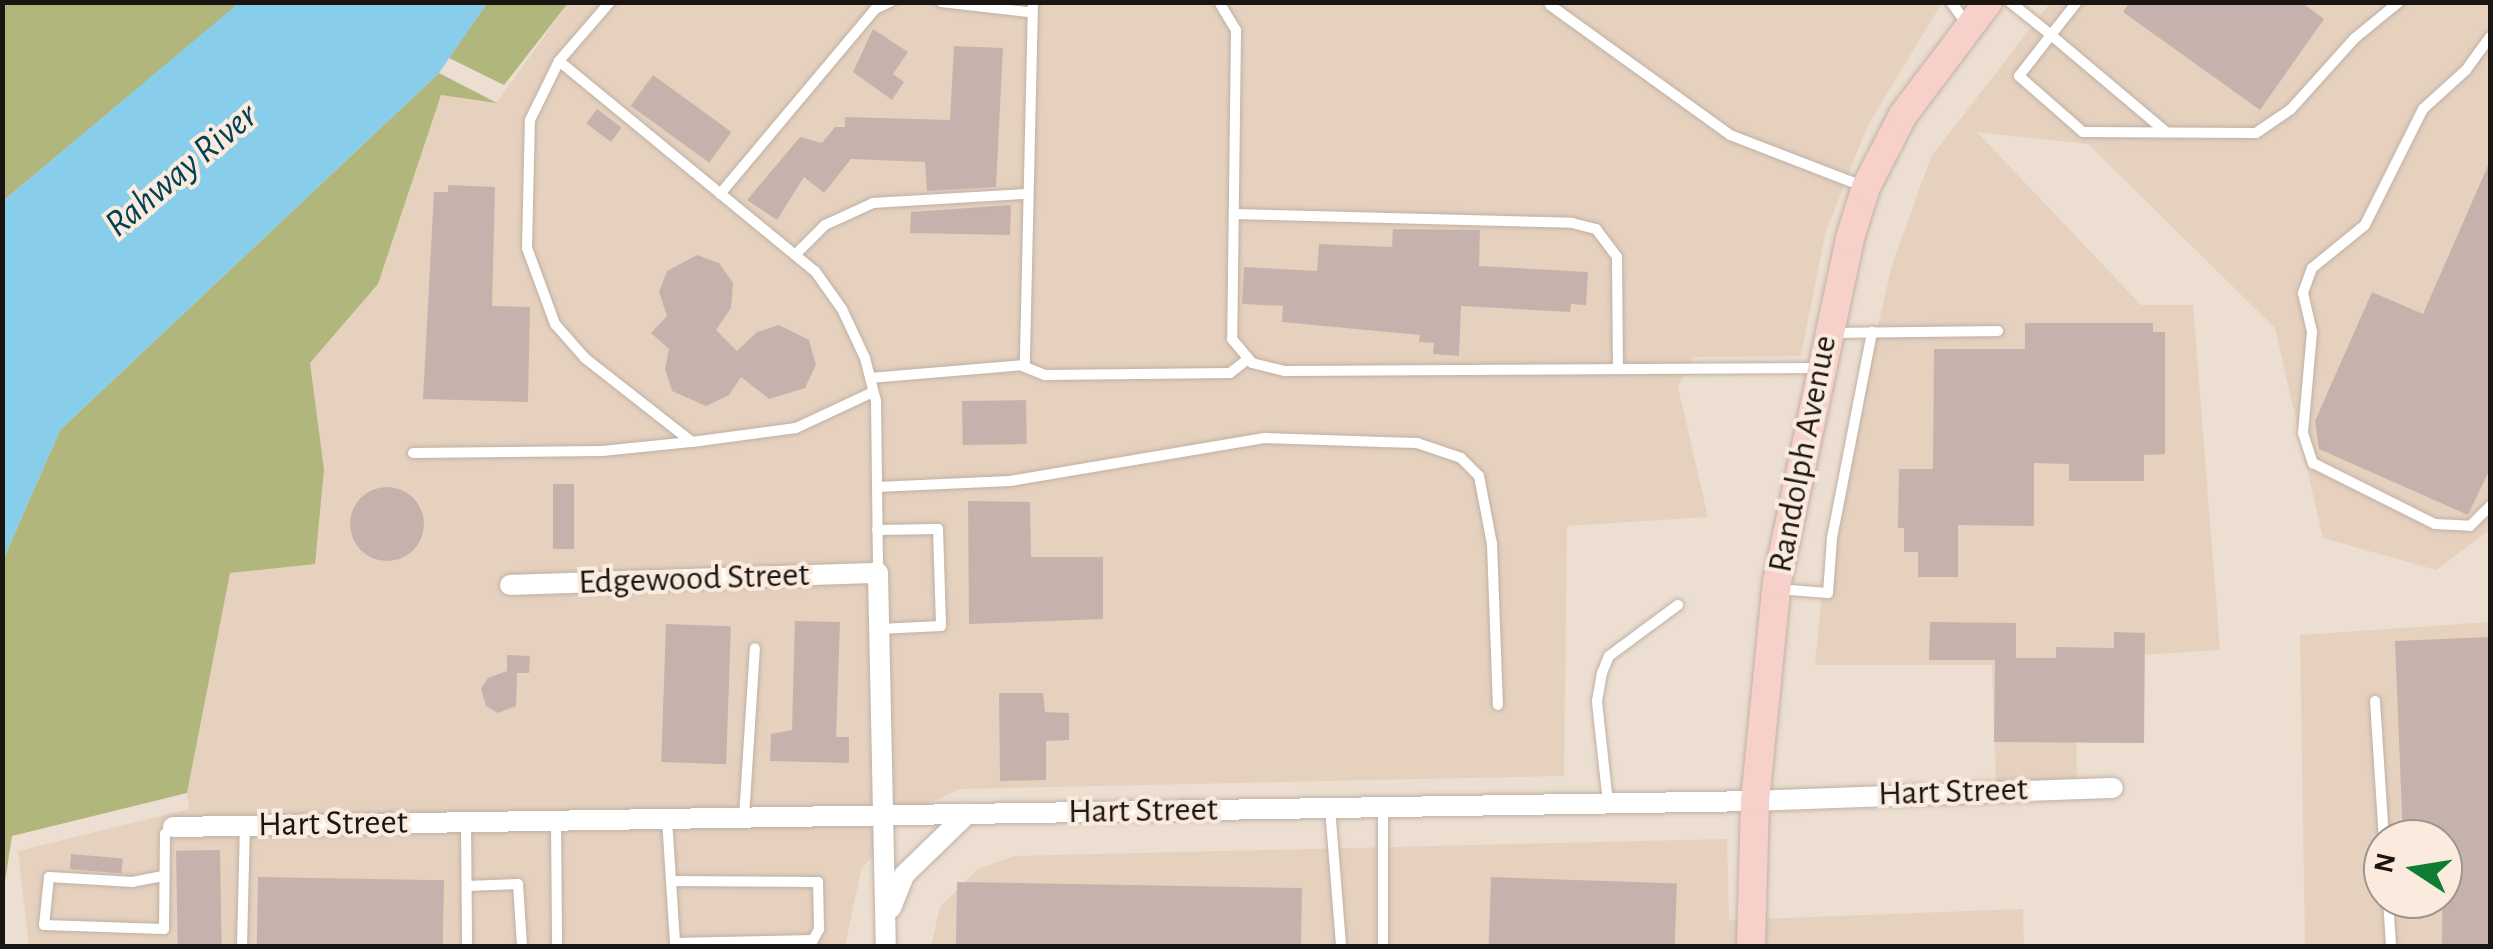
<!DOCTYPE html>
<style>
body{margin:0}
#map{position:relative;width:2493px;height:949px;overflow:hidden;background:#ecded1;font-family:"Alegreya Sans",sans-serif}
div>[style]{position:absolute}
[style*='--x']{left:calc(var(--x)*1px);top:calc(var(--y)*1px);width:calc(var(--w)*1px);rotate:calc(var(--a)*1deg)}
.built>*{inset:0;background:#e6d1bf}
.green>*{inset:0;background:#b1b77c}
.water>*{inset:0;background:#88ceea}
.building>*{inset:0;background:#c6b2ad;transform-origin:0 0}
.round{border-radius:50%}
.roads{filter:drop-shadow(0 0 2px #bfb1a4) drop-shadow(0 0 2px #bfb1a4)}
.lane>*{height:10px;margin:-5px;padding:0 5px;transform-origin:5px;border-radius:5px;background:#fff}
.street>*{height:20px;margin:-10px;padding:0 10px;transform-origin:10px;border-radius:10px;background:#fff}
.secondary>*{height:28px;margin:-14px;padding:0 14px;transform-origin:14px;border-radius:14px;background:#f6d0c9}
span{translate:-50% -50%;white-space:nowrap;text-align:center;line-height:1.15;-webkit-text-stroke:8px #faebde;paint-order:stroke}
.street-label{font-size:35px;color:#1a1511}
.water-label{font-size:38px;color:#014255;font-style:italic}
.frame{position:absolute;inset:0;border:5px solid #1a1511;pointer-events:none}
.north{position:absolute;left:2363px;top:819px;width:100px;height:100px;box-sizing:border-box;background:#faebde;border:2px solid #a0958c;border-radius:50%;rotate:282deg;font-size:28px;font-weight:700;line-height:40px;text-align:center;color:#1a1511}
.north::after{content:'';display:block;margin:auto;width:35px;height:45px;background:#0d7d34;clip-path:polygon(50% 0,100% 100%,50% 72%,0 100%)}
</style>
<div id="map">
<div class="built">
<div style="clip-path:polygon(568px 3px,1942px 3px,1867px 127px,1825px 234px,1801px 356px,1693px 357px,1678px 387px,1708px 517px,1567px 526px,1564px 776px,960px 789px,908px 813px,861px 870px,845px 946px,29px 946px,18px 851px,189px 809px,187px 793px,230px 572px,324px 469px,310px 363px,378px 284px,441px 94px,497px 102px)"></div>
<div style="clip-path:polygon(2050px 3px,2490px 3px,2490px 530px,2436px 570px,2323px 538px,2275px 328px,2088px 144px,1977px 132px,2141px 305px,2193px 305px,2220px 650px,2075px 659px,2077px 778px,1996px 782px,1992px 665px,1815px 665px,1825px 563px,1891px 268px,1931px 157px)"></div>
<div style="clip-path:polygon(evenodd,2490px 622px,2490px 946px,2305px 946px,2300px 635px,2490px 622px,2383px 839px,2443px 839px,2443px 899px,2383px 899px,2383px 839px)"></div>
<div style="clip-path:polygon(1727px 839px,1729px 920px,2023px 909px,2024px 946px,931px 946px,940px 907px,978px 869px,1014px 856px)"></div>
</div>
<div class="green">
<div style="clip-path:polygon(3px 3px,240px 3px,3px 201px)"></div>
<div style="clip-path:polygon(487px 3px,568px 3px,504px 85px,449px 58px)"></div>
<div style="clip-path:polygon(439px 73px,497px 103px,441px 95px,378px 284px,310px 363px,324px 469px,315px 564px,230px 573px,187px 793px,12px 836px,3px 895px,3px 560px,60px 430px)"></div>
</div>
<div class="water">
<div style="clip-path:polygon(240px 2px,487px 3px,439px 73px,60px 430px,3px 560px,3px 201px)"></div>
</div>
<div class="building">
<div style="clip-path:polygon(2130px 2px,2301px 2px,2324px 19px,2260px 110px,2123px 12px)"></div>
<div style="clip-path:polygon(873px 29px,908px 52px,893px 74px,904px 82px,892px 100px,853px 72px)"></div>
<div style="clip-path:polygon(954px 46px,1003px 48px,996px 187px,927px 191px,925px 162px,851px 159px,824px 193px,804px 177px,777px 220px,747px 200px,800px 137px,822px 143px,835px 127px,845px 127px,845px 117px,950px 120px)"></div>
<div style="left:653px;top:75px;width:97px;height:38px;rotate:36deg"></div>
<div style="left:597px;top:109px;width:31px;height:18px;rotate:37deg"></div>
<div style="clip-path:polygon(2490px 161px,2490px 469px,2468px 515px,2319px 449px,2315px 421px,2372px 292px,2423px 314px)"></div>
<div style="clip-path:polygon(448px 185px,495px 187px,492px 306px,530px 307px,528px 402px,423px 399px,434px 192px,448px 192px)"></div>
<div style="clip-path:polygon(1011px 205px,1010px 235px,910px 233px,911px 212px)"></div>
<div style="clip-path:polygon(1393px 229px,1480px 230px,1479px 266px,1588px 272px,1586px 305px,1571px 304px,1570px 312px,1461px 306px,1459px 356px,1433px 354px,1434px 343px,1419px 342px,1420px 335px,1282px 322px,1283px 306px,1242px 304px,1244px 267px,1317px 271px,1319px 244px,1392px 247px)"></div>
<div style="clip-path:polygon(697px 255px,719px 263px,733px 283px,731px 308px,716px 330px,737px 351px,757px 332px,779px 325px,809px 340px,816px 365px,805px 388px,769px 399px,741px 377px,729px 395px,706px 406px,672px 391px,665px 369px,669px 349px,651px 333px,667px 316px,659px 292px,667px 271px)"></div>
<div style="clip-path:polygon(2025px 323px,2153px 323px,2153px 332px,2165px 332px,2165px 454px,2144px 455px,2144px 481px,2069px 481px,2069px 464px,2034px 463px,2034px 526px,1958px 525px,1958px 577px,1918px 577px,1918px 552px,1904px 552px,1904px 528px,1898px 528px,1899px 469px,1933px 469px,1934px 349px,2025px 349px)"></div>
<div style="left:1026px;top:400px;width:44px;height:64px;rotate:89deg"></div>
<div style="left:553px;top:484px;width:21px;height:65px"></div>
<div class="round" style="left:350px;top:487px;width:74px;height:74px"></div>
<div style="clip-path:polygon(968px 501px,1030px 502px,1031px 557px,1103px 557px,1103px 619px,969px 624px)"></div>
<div style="clip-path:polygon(795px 621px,840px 622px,836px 737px,849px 737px,849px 763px,770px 761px,771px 734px,792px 730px)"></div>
<div style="clip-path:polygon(1930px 622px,2016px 623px,2016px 658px,2056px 658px,2056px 647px,2114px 648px,2114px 632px,2145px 633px,2144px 743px,1994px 742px,1995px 660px,1929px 660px)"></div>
<div style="left:666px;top:624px;width:65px;height:138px;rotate:2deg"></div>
<div style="clip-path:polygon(2490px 637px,2490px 946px,2442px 946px,2443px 839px,2403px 839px,2395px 641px)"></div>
<div style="clip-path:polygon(507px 655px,530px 656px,529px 673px,517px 673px,516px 706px,498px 713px,486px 706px,481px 688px,488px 678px,507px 671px)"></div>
<div style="clip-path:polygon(999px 693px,1043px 693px,1045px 712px,1069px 713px,1069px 740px,1046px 741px,1046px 780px,1000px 781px)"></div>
<div style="left:220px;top:850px;width:96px;height:44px;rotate:89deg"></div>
<div style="left:71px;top:854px;width:52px;height:15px;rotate:5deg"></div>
<div style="left:258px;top:877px;width:186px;height:69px;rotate:1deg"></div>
<div style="left:1491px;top:877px;width:186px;height:69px;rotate:2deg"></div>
<div style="left:957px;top:882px;width:345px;height:64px;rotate:1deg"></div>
</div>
<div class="roads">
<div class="lane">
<div style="--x:941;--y:2;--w:88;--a:6.6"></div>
<div style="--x:1033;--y:2;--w:365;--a:91.3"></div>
<div style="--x:1025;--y:367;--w:22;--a:22"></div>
<div style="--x:1045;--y:375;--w:185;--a:-0.6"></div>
<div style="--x:1230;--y:373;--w:23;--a:-38"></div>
<div style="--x:1219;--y:2;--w:33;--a:59"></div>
<div style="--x:1236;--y:30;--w:309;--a:90.7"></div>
<div style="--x:1232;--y:339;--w:31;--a:50"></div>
<div style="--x:1252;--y:363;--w:34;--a:14"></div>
<div style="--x:1285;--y:371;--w:533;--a:-0.32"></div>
<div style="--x:1951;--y:2;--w:29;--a:54"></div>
<div style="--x:2010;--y:2;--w:53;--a:38.8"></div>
<div style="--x:2051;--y:35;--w:52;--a:128"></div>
<div style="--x:2019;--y:76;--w:85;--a:41.2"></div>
<div style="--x:2083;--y:132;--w:173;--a:0.3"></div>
<div style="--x:2256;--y:133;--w:42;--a:-34.4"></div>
<div style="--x:2291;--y:109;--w:96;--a:-48"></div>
<div style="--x:2355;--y:38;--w:57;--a:-39.3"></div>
<div style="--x:2077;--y:2;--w:42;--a:128.2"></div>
<div style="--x:2051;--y:35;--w:150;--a:40.1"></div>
<div style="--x:1550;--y:5;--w:222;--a:35.8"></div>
<div style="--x:1730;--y:135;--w:145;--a:21.1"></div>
<div style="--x:2490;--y:37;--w:41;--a:126"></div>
<div style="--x:2466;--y:70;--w:58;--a:137.8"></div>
<div style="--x:2423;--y:109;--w:130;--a:116.6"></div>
<div style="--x:2365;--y:225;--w:68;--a:140.9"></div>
<div style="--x:2312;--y:268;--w:27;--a:110"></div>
<div style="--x:2303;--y:293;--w:40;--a:77"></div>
<div style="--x:2312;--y:332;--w:101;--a:95.1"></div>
<div style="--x:2303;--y:433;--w:32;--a:72"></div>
<div style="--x:2313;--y:463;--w:136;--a:26.6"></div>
<div style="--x:2435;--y:524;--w:35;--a:3"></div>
<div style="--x:2470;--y:526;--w:28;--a:-45"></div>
<div style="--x:559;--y:61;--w:78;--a:-49.2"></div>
<div style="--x:720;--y:194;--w:241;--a:-50"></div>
<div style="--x:875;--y:9;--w:17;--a:-25"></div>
<div style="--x:1234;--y:214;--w:338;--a:1.5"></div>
<div style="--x:1572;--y:223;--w:25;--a:14"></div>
<div style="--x:1596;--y:229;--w:35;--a:53"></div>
<div style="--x:1617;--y:257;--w:112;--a:89.5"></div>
<div style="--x:795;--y:255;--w:42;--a:-45"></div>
<div style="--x:825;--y:225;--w:53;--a:-24.6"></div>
<div style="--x:873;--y:203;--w:153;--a:-3.4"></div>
<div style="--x:1833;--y:333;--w:165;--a:-0.7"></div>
<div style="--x:870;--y:378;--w:155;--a:-4.8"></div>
<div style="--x:873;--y:392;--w:85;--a:154.9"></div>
<div style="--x:796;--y:428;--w:105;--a:172.3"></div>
<div style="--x:692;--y:442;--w:136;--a:-141.9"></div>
<div style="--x:585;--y:358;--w:45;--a:-131.4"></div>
<div style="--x:555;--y:324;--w:81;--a:-110.2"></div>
<div style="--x:527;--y:248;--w:128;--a:-88.7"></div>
<div style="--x:530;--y:120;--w:66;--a:-63.8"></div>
<div style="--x:559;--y:61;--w:331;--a:39.4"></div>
<div style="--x:815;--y:271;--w:47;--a:54.6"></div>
<div style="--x:842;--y:309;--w:54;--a:64.9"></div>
<div style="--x:865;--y:358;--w:44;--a:75.7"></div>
<div style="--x:876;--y:401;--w:172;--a:89.3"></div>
<div style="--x:413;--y:453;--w:189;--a:-0.6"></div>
<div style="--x:602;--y:451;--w:89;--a:-5.8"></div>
<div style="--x:877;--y:487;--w:133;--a:-2.6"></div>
<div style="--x:1010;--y:481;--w:258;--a:-9.6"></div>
<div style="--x:1264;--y:438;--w:153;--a:1.9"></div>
<div style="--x:1417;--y:443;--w:46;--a:18.8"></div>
<div style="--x:1461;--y:458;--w:25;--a:45"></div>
<div style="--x:1479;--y:476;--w:69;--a:79.2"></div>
<div style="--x:1492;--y:544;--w:161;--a:87.9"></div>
<div style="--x:877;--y:530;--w:61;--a:-0.9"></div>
<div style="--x:938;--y:529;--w:97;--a:88.2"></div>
<div style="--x:941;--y:626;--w:62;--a:177.2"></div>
<div style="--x:1777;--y:589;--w:51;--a:4.5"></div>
<div style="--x:1828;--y:593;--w:55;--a:-85.8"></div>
<div style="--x:1832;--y:538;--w:210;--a:-79"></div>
<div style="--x:2375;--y:701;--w:138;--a:86.3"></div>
<div style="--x:1608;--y:803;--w:103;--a:-96.2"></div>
<div style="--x:1597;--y:701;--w:28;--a:-80"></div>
<div style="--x:1602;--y:673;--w:18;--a:-68"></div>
<div style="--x:1609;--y:656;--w:86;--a:-36.5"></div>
<div style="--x:1330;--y:808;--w:138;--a:85.4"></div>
<div style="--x:1383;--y:808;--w:138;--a:90"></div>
<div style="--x:744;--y:817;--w:169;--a:-86.3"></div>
<div style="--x:667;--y:819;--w:124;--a:86.3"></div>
<div style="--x:675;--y:943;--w:138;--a:-1.2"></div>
<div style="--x:813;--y:940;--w:13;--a:-61"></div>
<div style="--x:819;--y:929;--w:47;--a:-91.2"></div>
<div style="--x:818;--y:882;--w:147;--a:-179.6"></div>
<div style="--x:556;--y:821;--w:125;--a:89.5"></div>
<div style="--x:466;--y:823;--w:123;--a:89.5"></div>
<div style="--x:163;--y:876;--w:31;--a:169"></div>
<div style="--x:133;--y:882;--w:84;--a:-176.6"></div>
<div style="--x:49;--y:877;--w:48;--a:95.9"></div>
<div style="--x:44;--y:925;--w:120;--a:1.9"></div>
<div style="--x:164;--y:929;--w:95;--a:-89.4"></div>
<div style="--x:165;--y:834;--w:11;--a:-41"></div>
<div style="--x:467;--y:886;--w:51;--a:-2.2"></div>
<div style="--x:518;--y:884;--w:62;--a:86.3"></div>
<div style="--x:2388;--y:899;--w:47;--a:86.3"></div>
<div style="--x:242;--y:946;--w:121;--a:-88.6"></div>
</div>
<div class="street">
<div style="--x:510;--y:585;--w:368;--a:-1.9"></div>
<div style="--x:878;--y:573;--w:373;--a:88.8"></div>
<div style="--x:173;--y:827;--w:1582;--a:-0.94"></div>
<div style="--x:1755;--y:801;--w:358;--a:-2.1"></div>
<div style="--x:891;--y:908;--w:35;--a:-68"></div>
<div style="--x:904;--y:875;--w:88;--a:-44.1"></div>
</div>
<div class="secondary">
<div style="--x:1751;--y:946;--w:145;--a:-88.4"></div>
<div style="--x:1755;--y:801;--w:220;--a:-84.3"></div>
<div style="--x:1777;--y:582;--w:352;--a:-78"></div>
<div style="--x:1850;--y:238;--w:53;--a:-72.6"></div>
<div style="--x:1866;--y:187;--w:81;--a:-62.8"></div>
<div style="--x:1903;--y:115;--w:141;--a:-53"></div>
</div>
</div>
<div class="street-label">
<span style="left:1803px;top:454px;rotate:-79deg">Randolph Avenue</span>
<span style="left:694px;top:579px;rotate:-2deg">Edgewood Street</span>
<span style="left:1953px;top:792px;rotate:-2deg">Hart Street</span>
<span style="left:1143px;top:811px;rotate:-1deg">Hart Street</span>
<span style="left:333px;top:824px;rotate:-1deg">Hart Street</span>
</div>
<div class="water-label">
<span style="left:182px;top:171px;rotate:-40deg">Rahway River</span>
</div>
<div class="frame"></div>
<div class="north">N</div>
</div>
